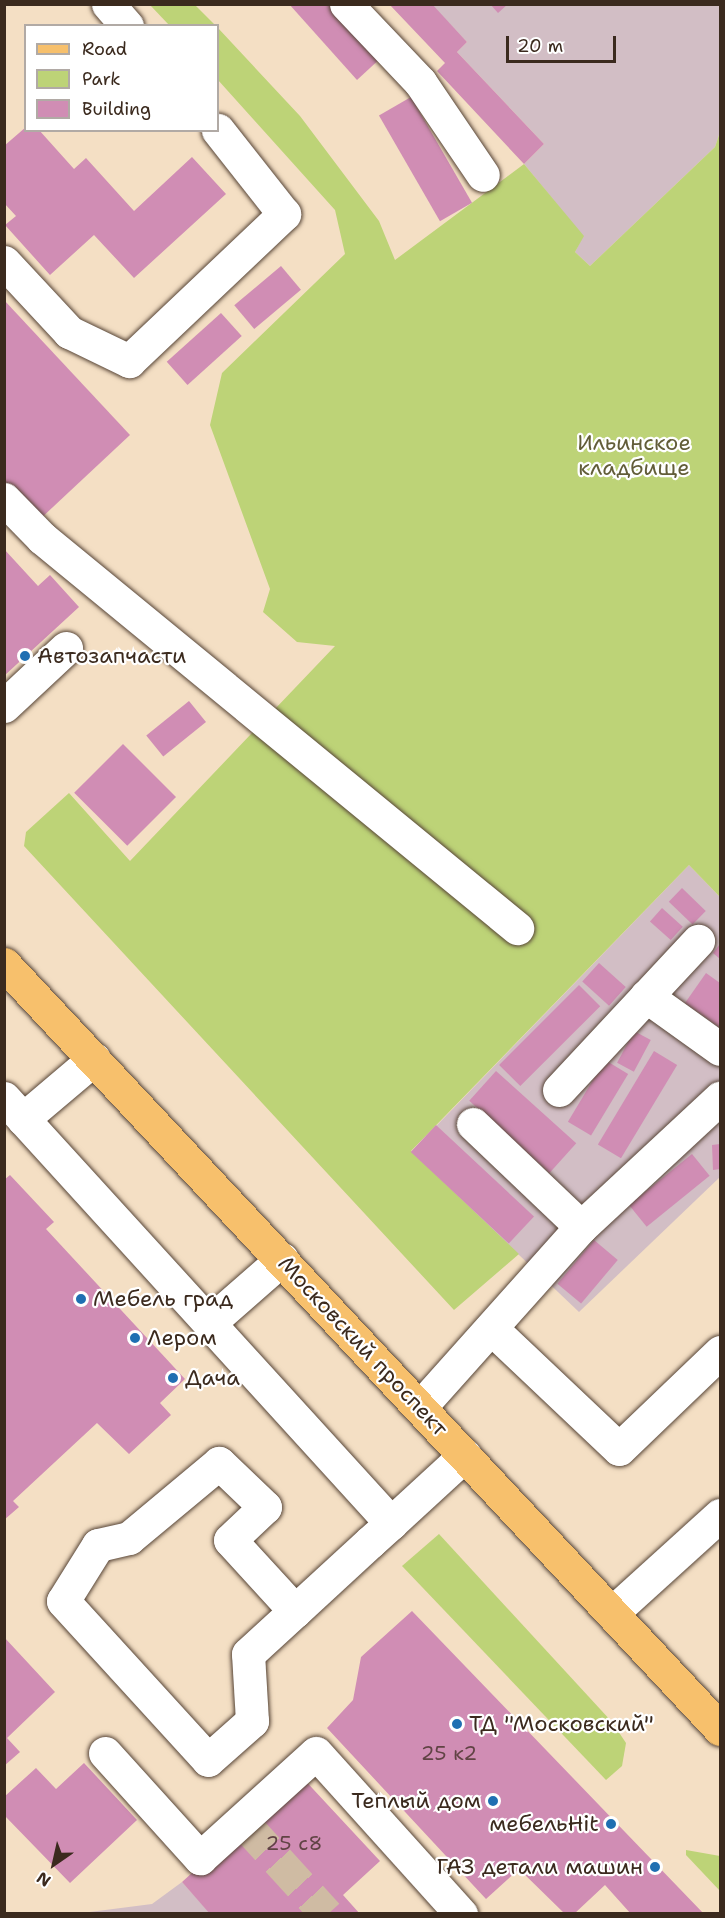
<!DOCTYPE html>
<meta charset="utf-8">
<style>
body{margin:0}
#map{position:relative;width:725px;height:1918px;overflow:hidden;background:#f4dfc4;font-family:"Shantell Sans",sans-serif}
div>[style]{position:absolute}
[style*='--x']{left:calc(var(--x)*1px);top:calc(var(--y)*1px);width:calc(var(--w)*1px);rotate:calc(var(--a)*1deg)}
.industrial>*{inset:0;background:#d2bec5}
.green>*{inset:0;background:#bdd377}
.building>*{inset:0;background:#d08db4;transform-origin:0 0}
.minor-tunnel>*{height:33px;margin-top:-16.5px;transform-origin:0;background:repeating-linear-gradient(90deg,#cfbba3 0 33px,transparent 0 49px)}
.roads{filter:drop-shadow(0 0 2px #574537) drop-shadow(0 0 2px #574537)}
.minor>*{height:33px;margin:-16.5px;padding:0 16.5px;transform-origin:16.5px;border-radius:16.5px;background:#fff}
.major>*{height:33px;margin:-16.5px;padding:0 16.5px;transform-origin:16.5px;border-radius:16.5px;background:#f7c06c}
.dots>*{width:16px;height:16px;translate:-50% -50%;box-sizing:border-box;border:3px solid #fff;border-radius:50%}
span{translate:-50% -50%;white-space:nowrap;text-align:center;line-height:1.15;-webkit-text-stroke:4.5px #fff;paint-order:stroke}
.number-label{font-size:20px;color:#604344}
.number-label span{-webkit-text-stroke-width:0}
.park-label{font-size:22px;color:#625d39}
.poi-label{font-size:22px;color:#3b2a1e}
.left{translate:0 -50%;text-align:left}
.right{translate:-100% -50%;text-align:right}
.street-label{font-size:22px;color:#3b2a1e}
.frame{position:absolute;inset:0;border:6px solid #3b2a1e;pointer-events:none}
.legend{position:absolute;left:24px;top:24px;width:195px;height:108px;box-sizing:border-box;background:#fff;border:2px solid #b1aaa5;margin:0;padding:8px 10px;list-style:none;font-size:18px;color:#3b2a1e}
.legend li{display:flex;align-items:center;gap:12px;height:30px}
.legend b{width:30px;border:2px solid #b1aaa5}
.north{position:absolute;left:24px;top:1834px;width:60px;height:60px;-webkit-text-stroke:4px #fff;paint-order:stroke;rotate:214deg;font-size:16px;font-weight:700;line-height:24px;text-align:center;color:#3b2a1e}
.north::after{content:'';display:block;margin:auto;width:21px;height:27px;background:#3b2a1e;clip-path:polygon(50% 0,100% 100%,50% 72%,0 100%)}
.scale{position:absolute;left:506px;top:36px;width:110px;height:27px;box-sizing:border-box;border:3px solid #3b2a1e;border-top:0;padding-left:8px;font-size:18px;line-height:21px;white-space:nowrap;color:#3b2a1e;-webkit-text-stroke:4px #fff;paint-order:stroke}
</style>
<div id="map">
<div class="industrial">
<div style="clip-path:polygon(432px 5px,720px 5px,720px 132px,715px 147px,590px 266px,575px 252px,583px 236px,524px 164px,544px 144px,457px 52px,467px 42px)"></div>
<div style="clip-path:polygon(689px 865px,720px 897px,720px 1177px,579px 1312px,411px 1152px)"></div>
<div style="clip-path:polygon(182px 1882px,210px 1913px,74px 1914px,152px 1904px)"></div>
</div>
<div class="green">
<div style="clip-path:polygon(150px 5px,195px 5px,215px 25px,169px 25px)"></div>
<div style="clip-path:polygon(218px 28px,300px 116px,379px 221px,395px 260px,524px 164px,584px 236px,575px 252px,590px 266px,715px 147px,720px 132px,720px 897px,689px 865px,411px 1151px,519px 1254px,454px 1310px,24px 846px,26px 832px,69px 793px,130px 861px,335px 646px,297px 642px,263px 612px,270px 589px,210px 425px,222px 373px,345px 254px,335px 210px,218px 80px)"></div>
<div style="clip-path:polygon(439px 1534px,612px 1722px,626px 1743px,622px 1766px,606px 1780px,402px 1566px)"></div>
<div style="clip-path:polygon(686px 1850px,720px 1856px,720px 1891px,686px 1855px)"></div>
</div>
<div class="building">
<div style="clip-path:polygon(289px 4px,337px 4px,383px 56px,357px 80px)"></div>
<div style="clip-path:polygon(389px 4px,432px 4px,467px 42px,457px 52px,544px 144px,524px 164px,437px 71px,445px 63px)"></div>
<div style="clip-path:polygon(490px 4px,508px 4px,498px 13px)"></div>
<div style="left:411px;top:97px;width:122px;height:37px;rotate:60deg"></div>
<div style="clip-path:polygon(26px 127px,39px 130px,74px 169px,86px 158px,134px 211px,192px 157px,226px 194px,134px 278px,94px 235px,50px 275px,5px 225px,16px 216px,4px 203px,4px 146px)"></div>
<div style="left:281px;top:266px;width:31px;height:61px;rotate:50deg"></div>
<div style="clip-path:polygon(4px 300px,130px 435px,38px 521px,4px 485px)"></div>
<div style="left:221px;top:313px;width:31px;height:73px;rotate:48deg"></div>
<div style="clip-path:polygon(4px 549px,38px 586px,50px 575px,79px 607px,4px 676px)"></div>
<div style="left:189px;top:701px;width:27px;height:55px;rotate:51deg"></div>
<div style="left:123px;top:744px;width:75px;height:69px;rotate:45deg"></div>
<div style="left:682px;top:888px;width:33px;height:19px;rotate:44deg"></div>
<div style="left:662px;top:908px;width:28px;height:18px;rotate:42deg"></div>
<div style="clip-path:polygon(720px 944px,720px 959px,713px 953px)"></div>
<div style="left:599px;top:963px;width:36px;height:25px;rotate:42deg"></div>
<div style="clip-path:polygon(706px 973px,720px 983px,720px 1028px,685px 1003px)"></div>
<div style="left:579px;top:985px;width:30px;height:113px;rotate:45deg"></div>
<div style="left:634px;top:1031px;width:19px;height:36px;rotate:28deg"></div>
<div style="left:654px;top:1051px;width:27px;height:109px;rotate:31deg"></div>
<div style="left:605px;top:1060px;width:27px;height:72px;rotate:31deg"></div>
<div style="left:496px;top:1071px;width:108px;height:40px;rotate:42deg"></div>
<div style="left:436px;top:1125px;width:134px;height:37px;rotate:43deg"></div>
<div style="clip-path:polygon(720px 1144px,720px 1169px,713px 1170px,712px 1145px)"></div>
<div style="left:692px;top:1154px;width:28px;height:81px;rotate:51deg"></div>
<div style="clip-path:polygon(10px 1175px,54px 1222px,46px 1229px,185px 1379px,160px 1403px,171px 1415px,129px 1454px,97px 1423px,13px 1501px,19px 1507px,4px 1520px,4px 1180px)"></div>
<div style="left:594px;top:1240px;width:31px;height:57px;rotate:40deg"></div>
<div style="clip-path:polygon(412px 1611px,573px 1778px,704px 1914px,631px 1914px,605px 1885px,574px 1914px,565px 1914px,519px 1869px,486px 1899px,327px 1728px,353px 1700px,361px 1657px)"></div>
<div style="clip-path:polygon(4px 1637px,55px 1692px,7px 1738px,20px 1752px,4px 1766px)"></div>
<div style="clip-path:polygon(84px 1763px,137px 1820px,70px 1883px,4px 1815px,4px 1797px,36px 1768px,56px 1789px)"></div>
<div style="clip-path:polygon(300px 1775px,380px 1861px,343px 1895px,360px 1914px,210px 1914px,182px 1882px)"></div>
</div>
<div class="minor-tunnel">
<div style="--x:245;--y:1824;--w:122;--a:47.7"></div>
</div>
<div class="roads">
<div class="minor">
<div style="--x:108;--y:4;--w:29;--a:49"></div>
<div style="--x:346;--y:4;--w:108;--a:46.5"></div>
<div style="--x:420;--y:82;--w:112;--a:55.9"></div>
<div style="--x:4;--y:262;--w:96;--a:47.1"></div>
<div style="--x:69;--y:332;--w:67;--a:25.8"></div>
<div style="--x:129;--y:361;--w:214;--a:-43.5"></div>
<div style="--x:284;--y:214;--w:107;--a:-128.2"></div>
<div style="--x:4;--y:499;--w:54;--a:45.7"></div>
<div style="--x:42;--y:538;--w:615;--a:39.39"></div>
<div style="--x:4;--y:706;--w:85;--a:-43.1"></div>
<div style="--x:646;--y:996;--w:91;--a:35.6"></div>
<div style="--x:559;--y:1090;--w:204;--a:-47"></div>
<div style="--x:4;--y:1098;--w:575;--a:47.68"></div>
<div style="--x:23;--y:1119;--w:93;--a:-40.2"></div>
<div style="--x:473;--y:1124;--w:149;--a:43.6"></div>
<div style="--x:209;--y:1323;--w:97;--a:-41.2"></div>
<div style="--x:491;--y:1328;--w:176;--a:43.4"></div>
<div style="--x:619;--y:1449;--w:140;--a:-43.8"></div>
<div style="--x:420;--y:1407;--w:241;--a:-48.2"></div>
<div style="--x:581;--y:1227;--w:190;--a:-42.9"></div>
<div style="--x:295;--y:1611;--w:96;--a:-132.5"></div>
<div style="--x:230;--y:1540;--w:48;--a:-43.3"></div>
<div style="--x:265;--y:1507;--w:64;--a:-136.3"></div>
<div style="--x:219;--y:1463;--w:117;--a:140.2"></div>
<div style="--x:129;--y:1538;--w:32;--a:167"></div>
<div style="--x:98;--y:1545;--w:66;--a:122"></div>
<div style="--x:63;--y:1601;--w:215;--a:47.6"></div>
<div style="--x:208;--y:1760;--w:59;--a:-41.6"></div>
<div style="--x:252;--y:1721;--w:67;--a:-93.4"></div>
<div style="--x:248;--y:1654;--w:64;--a:-42.5"></div>
<div style="--x:295;--y:1611;--w:102;--a:-42.6"></div>
<div style="--x:370;--y:1542;--w:28;--a:-42"></div>
<div style="--x:391;--y:1523;--w:100;--a:-42.6"></div>
<div style="--x:612;--y:1613;--w:146;--a:-42.2"></div>
<div style="--x:105;--y:1753;--w:142;--a:47.9"></div>
<div style="--x:200;--y:1858;--w:156;--a:-42.2"></div>
<div style="--x:316;--y:1753;--w:217;--a:48"></div>
</div>
<div class="major">
<div style="--x:4;--y:964;--w:1048;--a:46.89"></div>
</div>
</div>
<div class="dots">
<div style="left:25px;top:656px;background:#1f6fb2"></div>
<div style="left:81px;top:1299px;background:#1f6fb2"></div>
<div style="left:135px;top:1338px;background:#1f6fb2"></div>
<div style="left:173px;top:1378px;background:#1f6fb2"></div>
<div style="left:457px;top:1724px;background:#1f6fb2"></div>
<div style="left:493px;top:1801px;background:#1f6fb2"></div>
<div style="left:611px;top:1824px;background:#1f6fb2"></div>
<div style="left:655px;top:1867px;background:#1f6fb2"></div>
</div>
<div class="number-label">
<span style="left:449px;top:1753px">25 к2</span>
<span style="left:294px;top:1843px">25 с8</span>
</div>
<div class="park-label">
<span style="left:634px;top:455px">Ильинское<br>кладбище</span>
</div>
<div class="poi-label">
<span class="left" style="left:37px;top:656px">Автозапчасти</span>
<span class="left" style="left:93px;top:1299px">Мебель град</span>
<span class="left" style="left:147px;top:1338px">Лером</span>
<span class="left" style="left:185px;top:1378px">Дача</span>
<span class="left" style="left:469px;top:1724px">ТД "Московский"</span>
<span class="right" style="left:481px;top:1801px">Теплый дом</span>
<span class="right" style="left:599px;top:1824px">мебельHit</span>
<span class="right" style="left:643px;top:1867px">ГАЗ детали машин</span>
</div>
<div class="street-label">
<span style="left:363px;top:1346px;rotate:47deg">Московский проспект</span>
</div>
<div class="frame"></div>
<ul class="legend">
<li><b style="height:8px;background:#f7c06c"></b>Road</li>
<li><b style="height:16px;background:#bdd377"></b>Park</li>
<li><b style="height:16px;background:#d08db4"></b>Building</li>
</ul>
<div class="north">N</div>
<div class="scale">20 m</div>
</div>
